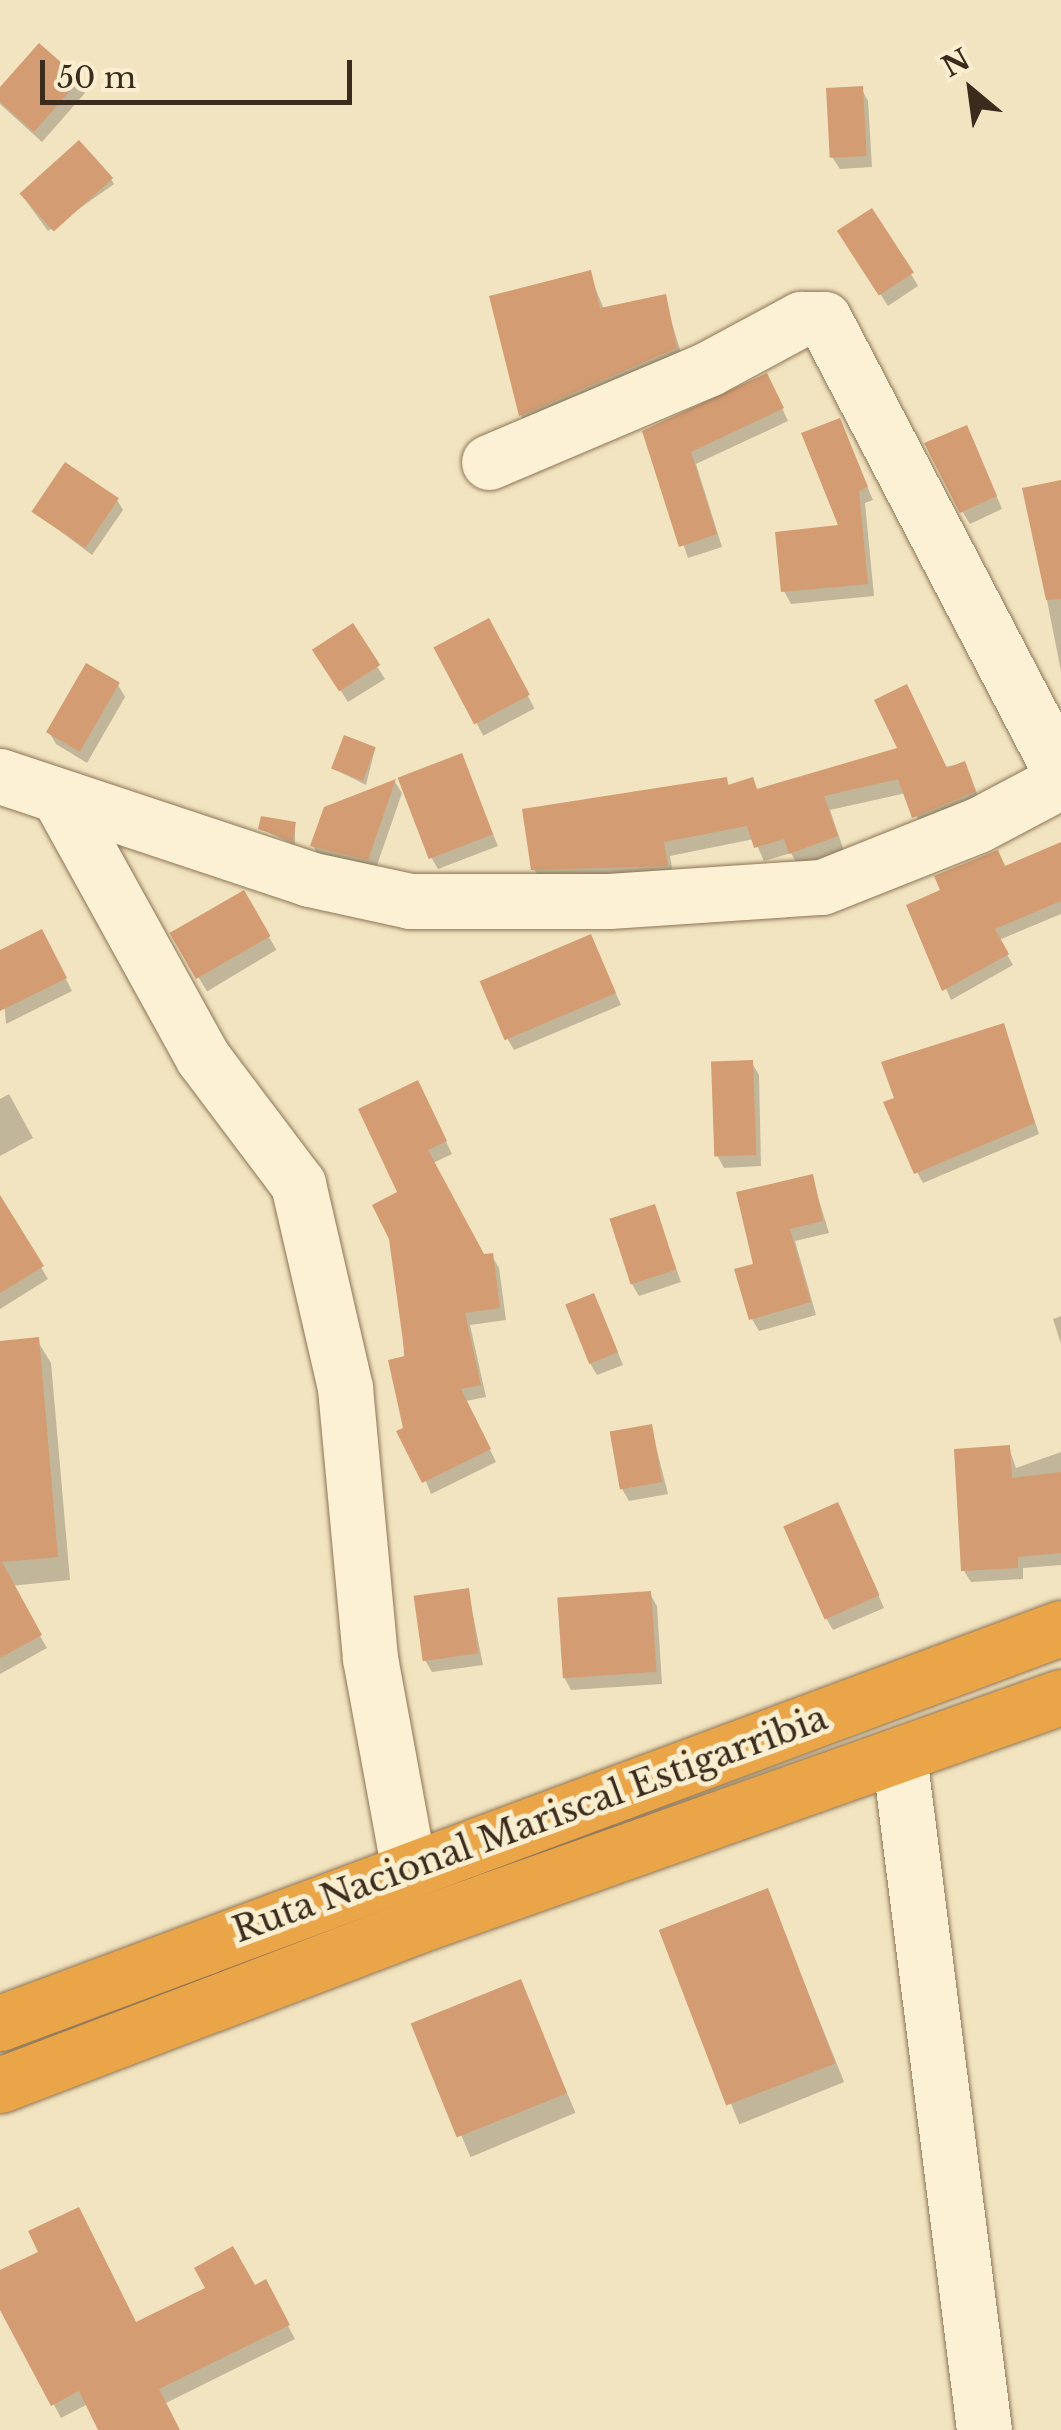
<!DOCTYPE html>
<style>
body{margin:0}
#map{position:relative;width:1061px;height:2430px;overflow:hidden;background:#f2e4c0;font-family:"Libre Baskerville",serif}
div>[style]{position:absolute}
[style*='--x']{left:calc(var(--x)*1px);top:calc(var(--y)*1px);width:calc(var(--w)*1px);rotate:calc(var(--a)*1deg)}
.shadow>*{inset:0;background:#0003;transform-origin:0 0}
.building>*{inset:0;background:#d49c72;transform-origin:0 0}
.roads{filter:drop-shadow(0 0 2px #8d7456) drop-shadow(0 0 2px #8d7456)}
.minor>*{height:55px;margin:-27.5px;padding:0 27.5px;transform-origin:27.5px;border-radius:27.5px;background:#fcf1d4}
.highway>*{height:55px;margin:-27.5px;padding:0 27.5px;transform-origin:27.5px;border-radius:27.5px;background:#eaa548}
span{translate:-50% -50%;white-space:nowrap;text-align:center;line-height:1.15;-webkit-text-stroke:10px #f9eed0;paint-order:stroke}
.street-label{font-size:35px;color:#3b2b1c}
.north{position:absolute;left:921px;top:40px;width:100px;height:100px;-webkit-text-stroke:8px #f9eed0;paint-order:stroke;rotate:331deg;font-size:28px;font-weight:700;line-height:40px;text-align:center;color:#3b2b1c}
.north::after{content:'';display:block;margin:auto;width:35px;height:45px;background:#3b2b1c;clip-path:polygon(50% 0,100% 100%,50% 72%,0 100%)}
.scale{position:absolute;left:40px;top:60px;width:312px;height:45px;box-sizing:border-box;border:5px solid #3b2b1c;border-top:0;padding-left:12px;font-size:30px;line-height:35px;white-space:nowrap;color:#3b2b1c;-webkit-text-stroke:8px #f9eed0;paint-order:stroke}
</style>
<div id="map">
<div class="shadow">
<div style="clip-path:polygon(78px 81px,85px 93px,42px 142px,0 104px,0 91px)"></div>
<div style="clip-path:polygon(861px 88px,868px 101px,872px 167px,840px 169px,832px 157px)"></div>
<div style="clip-path:polygon(111px 179px,114px 184px,48px 231px,21px 194px)"></div>
<div style="clip-path:polygon(848px 244px,911px 274px,918px 286px,888px 306px)"></div>
<div style="clip-path:polygon(589px 273px,604px 309px,664px 297px,685px 366px,530px 431px,521px 415px)"></div>
<div style="clip-path:polygon(773px 388px,788px 421px,696px 464px,722px 547px,688px 558px,645px 432px)"></div>
<div style="clip-path:polygon(839px 421px,873px 500px,865px 503px,874px 596px,791px 604px,784px 591px,842px 527px)"></div>
<div style="clip-path:polygon(973px 440px,1002px 509px,970px 524px,962px 511px)"></div>
<div style="clip-path:polygon(1061px 482px,1061px 671px,1025px 490px)"></div>
<div style="clip-path:polygon(117px 500px,123px 510px,92px 555px,35px 512px)"></div>
<div style="left:488px;top:621px;width:99px;height:58px;rotate:62deg"></div>
<div style="clip-path:polygon(352px 627px,385px 679px,348px 702px,323px 663px)"></div>
<div style="clip-path:polygon(118px 685px,125px 697px,87px 763px,56px 744px,49px 732px)"></div>
<div style="clip-path:polygon(375px 749px,366px 785px,334px 769px)"></div>
<div style="clip-path:polygon(964px 764px,982px 805px,923px 830px,906px 793px,830px 810px,844px 851px,799px 867px,791px 853px,764px 861px,754px 839px,670px 856px,674px 879px,542px 883px,534px 869px,726px 779px,730px 787px,758px 791px)"></div>
<div style="clip-path:polygon(464px 766px,498px 846px,438px 869px,431px 857px)"></div>
<div style="clip-path:polygon(395px 782px,402px 793px,375px 871px,320px 858px,313px 846px,326px 809px)"></div>
<div style="clip-path:polygon(295px 824px,295px 845px,261px 829px)"></div>
<div style="clip-path:polygon(1061px 845px,1061px 914px,999px 940px,1013px 965px,951px 1000px,909px 906px)"></div>
<div style="left:243px;top:894px;width:65px;height:81px;rotate:59deg"></div>
<div style="clip-path:polygon(48px 944px,72px 991px,6px 1024px,0 953px)"></div>
<div style="clip-path:polygon(597px 950px,621px 1005px,514px 1050px,507px 1038px)"></div>
<div style="clip-path:polygon(1003px 1026px,1039px 1134px,923px 1183px,917px 1172px)"></div>
<div style="clip-path:polygon(752px 1063px,759px 1075px,761px 1166px,724px 1168px,717px 1155px)"></div>
<div style="clip-path:polygon(9px 1094px,33px 1138px,0 1156px,0 1099px)"></div>
<div style="clip-path:polygon(424px 1095px,452px 1154px,433px 1163px,484px 1257px,492px 1256px,499px 1268px,506px 1320px,470px 1325px,486px 1397px,466px 1401px,496px 1462px,431px 1494px,405px 1429px,401px 1193px)"></div>
<div style="clip-path:polygon(812px 1177px,829px 1233px,795px 1241px,816px 1315px,759px 1331px,752px 1319px,756px 1266px)"></div>
<div style="clip-path:polygon(654px 1207px,681px 1282px,639px 1296px,632px 1284px)"></div>
<div style="clip-path:polygon(14px 1222px,48px 1279px,0 1309px,0 1230px)"></div>
<div style="clip-path:polygon(600px 1308px,623px 1365px,597px 1375px,590px 1363px)"></div>
<div style="clip-path:polygon(1061px 1316px,1061px 1344px,1053px 1319px)"></div>
<div style="clip-path:polygon(37px 1340px,51px 1363px,70px 1580px,0 1587px,0 1343px)"></div>
<div style="clip-path:polygon(651px 1427px,668px 1494px,629px 1501px,622px 1489px)"></div>
<div style="clip-path:polygon(1009px 1448px,1016px 1468px,1061px 1452px,1061px 1565px,1023px 1568px,1023px 1579px,971px 1582px,964px 1571px)"></div>
<div style="clip-path:polygon(844px 1518px,884px 1608px,833px 1630px,826px 1618px)"></div>
<div style="clip-path:polygon(13px 1589px,47px 1648px,0 1674px,0 1596px)"></div>
<div style="clip-path:polygon(468px 1590px,483px 1665px,432px 1672px,425px 1660px)"></div>
<div style="clip-path:polygon(650px 1594px,657px 1606px,662px 1684px,571px 1690px,564px 1677px)"></div>
<div style="left:767px;top:1891px;width:206px;height:113px;rotate:68deg"></div>
<div style="left:520px;top:1982px;width:142px;height:114px;rotate:67deg"></div>
<div style="clip-path:polygon(0 2273px,136px 2325px,265px 2283px,295px 2339px,164px 2404px,178px 2430px,101px 2430px,88px 2404px,61px 2418px,0 2302px)"></div>
</div>
<div class="building">
<div style="clip-path:polygon(39px 43px,80px 79px,34px 132px,0 102px,0 87px)"></div>
<div style="left:863px;top:86px;width:70px;height:37px;rotate:87deg"></div>
<div style="left:79px;top:140px;width:51px;height:80px;rotate:48deg"></div>
<div style="left:872px;top:208px;width:77px;height:42px;rotate:57deg"></div>
<div style="clip-path:polygon(591px 270px,600px 308px,666px 294px,677px 348px,519px 416px,489px 296px)"></div>
<div style="clip-path:polygon(767px 373px,784px 408px,691px 452px,717px 534px,679px 547px,642px 431px)"></div>
<div style="clip-path:polygon(840px 418px,868px 487px,859px 491px,868px 584px,781px 592px,775px 532px,838px 525px,801px 433px)"></div>
<div style="clip-path:polygon(967px 425px,997px 496px,960px 513px,924px 443px)"></div>
<div style="left:65px;top:462px;width:65px;height:60px;rotate:34deg"></div>
<div style="clip-path:polygon(1061px 480px,1061px 599px,1046px 600px,1022px 488px)"></div>
<div style="left:489px;top:618px;width:87px;height:63px;rotate:62deg"></div>
<div style="left:353px;top:623px;width:50px;height:49px;rotate:57deg"></div>
<div style="left:86px;top:663px;width:39px;height:80px;rotate:30deg"></div>
<div style="clip-path:polygon(907px 684px,947px 768px,965px 761px,976px 791px,912px 818px,898px 779px,824px 796px,838px 836px,789px 854px,784px 839px,754px 848px,747px 826px,664px 842px,668px 866px,531px 870px,522px 809px,727px 777px,728px 785px,753px 777px,757px 789px,897px 748px,874px 700px)"></div>
<div style="left:344px;top:735px;width:34px;height:36px;rotate:21deg"></div>
<div style="left:462px;top:753px;width:87px;height:69px;rotate:69deg"></div>
<div style="clip-path:polygon(396px 779px,368px 860px,310px 846px,324px 807px)"></div>
<div style="clip-path:polygon(261px 816px,296px 822px,293px 841px,258px 829px)"></div>
<div style="clip-path:polygon(1061px 842px,1061px 901px,995px 929px,1009px 954px,942px 991px,906px 905px,940px 890px,934px 876px,998px 850px,1005px 866px)"></div>
<div style="left:244px;top:890px;width:53px;height:86px;rotate:60deg"></div>
<div style="clip-path:polygon(42px 929px,67px 978px,0 1011px,0 950px)"></div>
<div style="left:591px;top:934px;width:64px;height:121px;rotate:67deg"></div>
<div style="clip-path:polygon(1004px 1023px,1035px 1123px,914px 1174px,883px 1102px,894px 1098px,881px 1062px)"></div>
<div style="left:753px;top:1060px;width:95px;height:42px;rotate:88deg"></div>
<div style="clip-path:polygon(418px 1080px,447px 1141px,428px 1150px,484px 1254px,493px 1253px,500px 1308px,465px 1313px,481px 1385px,461px 1389px,491px 1449px,422px 1483px,396px 1431px,403px 1428px,388px 1360px,405px 1356px,389px 1239px,372px 1205px,397px 1192px,358px 1109px)"></div>
<div style="clip-path:polygon(813px 1174px,823px 1221px,790px 1229px,811px 1302px,749px 1320px,734px 1269px,753px 1264px,736px 1192px)"></div>
<div style="clip-path:polygon(0 1195px,44px 1266px,0 1293px)"></div>
<div style="left:655px;top:1204px;width:69px;height:48px;rotate:72deg"></div>
<div style="left:594px;top:1293px;width:64px;height:31px;rotate:68deg"></div>
<div style="clip-path:polygon(39px 1337px,58px 1557px,2px 1562px,42px 1635px,0 1658px,0 1341px)"></div>
<div style="left:652px;top:1424px;width:59px;height:43px;rotate:80deg"></div>
<div style="clip-path:polygon(1010px 1445px,1012px 1478px,1061px 1472px,1061px 1553px,1018px 1557px,1018px 1568px,961px 1571px,954px 1449px)"></div>
<div style="left:838px;top:1502px;width:102px;height:60px;rotate:66deg"></div>
<div style="left:469px;top:1588px;width:66px;height:56px;rotate:82deg"></div>
<div style="left:651px;top:1591px;width:81px;height:94px;rotate:86deg"></div>
<div style="left:768px;top:1888px;width:188px;height:117px;rotate:69deg"></div>
<div style="left:521px;top:1979px;width:123px;height:119px;rotate:68deg"></div>
<div style="clip-path:polygon(79px 2207px,136px 2322px,205px 2288px,194px 2268px,233px 2246px,255px 2285px,266px 2279px,290px 2325px,159px 2389px,180px 2430px,98px 2430px,79px 2391px,51px 2406px,0 2310px,0 2270px,38px 2252px,28px 2231px)"></div>
</div>
<div class="roads">
<div class="minor">
<div style="--x:489;--y:462;--w:238;--a:-23"></div>
<div style="--x:708;--y:369;--w:106;--a:-28.3"></div>
<div style="--x:801;--y:319;--w:23;--a:0"></div>
<div style="--x:824;--y:319;--w:512;--a:62.43"></div>
<div style="--x:0;--y:776;--w:326;--a:18.4"></div>
<div style="--x:309;--y:879;--w:103;--a:12.3"></div>
<div style="--x:410;--y:901;--w:199;--a:0"></div>
<div style="--x:609;--y:901;--w:213;--a:-3.8"></div>
<div style="--x:822;--y:887;--w:168;--a:-21.7"></div>
<div style="--x:978;--y:825;--w:94;--a:-27.9"></div>
<div style="--x:60;--y:799;--w:296;--a:61.1"></div>
<div style="--x:203;--y:1058;--w:158;--a:53"></div>
<div style="--x:298;--y:1184;--w:209;--a:77"></div>
<div style="--x:345;--y:1388;--w:271;--a:84.7"></div>
<div style="--x:370;--y:1658;--w:216;--a:79.6"></div>
<div style="--x:899;--y:1755;--w:680;--a:82.82"></div>
</div>
<div class="highway">
<div style="--x:0;--y:2023;--w:1132;--a:-20.42"></div>
<div style="--x:0;--y:2085;--w:445;--a:-20.9"></div>
<div style="--x:416;--y:1926;--w:684;--a:-19.55"></div>
</div>
</div>
<div class="street-label">
<span style="left:530px;top:1824px;rotate:-20deg">Ruta Nacional Mariscal Estigarribia</span>
</div>
<div class="north">N</div>
<div class="scale">50 m</div>
</div>
